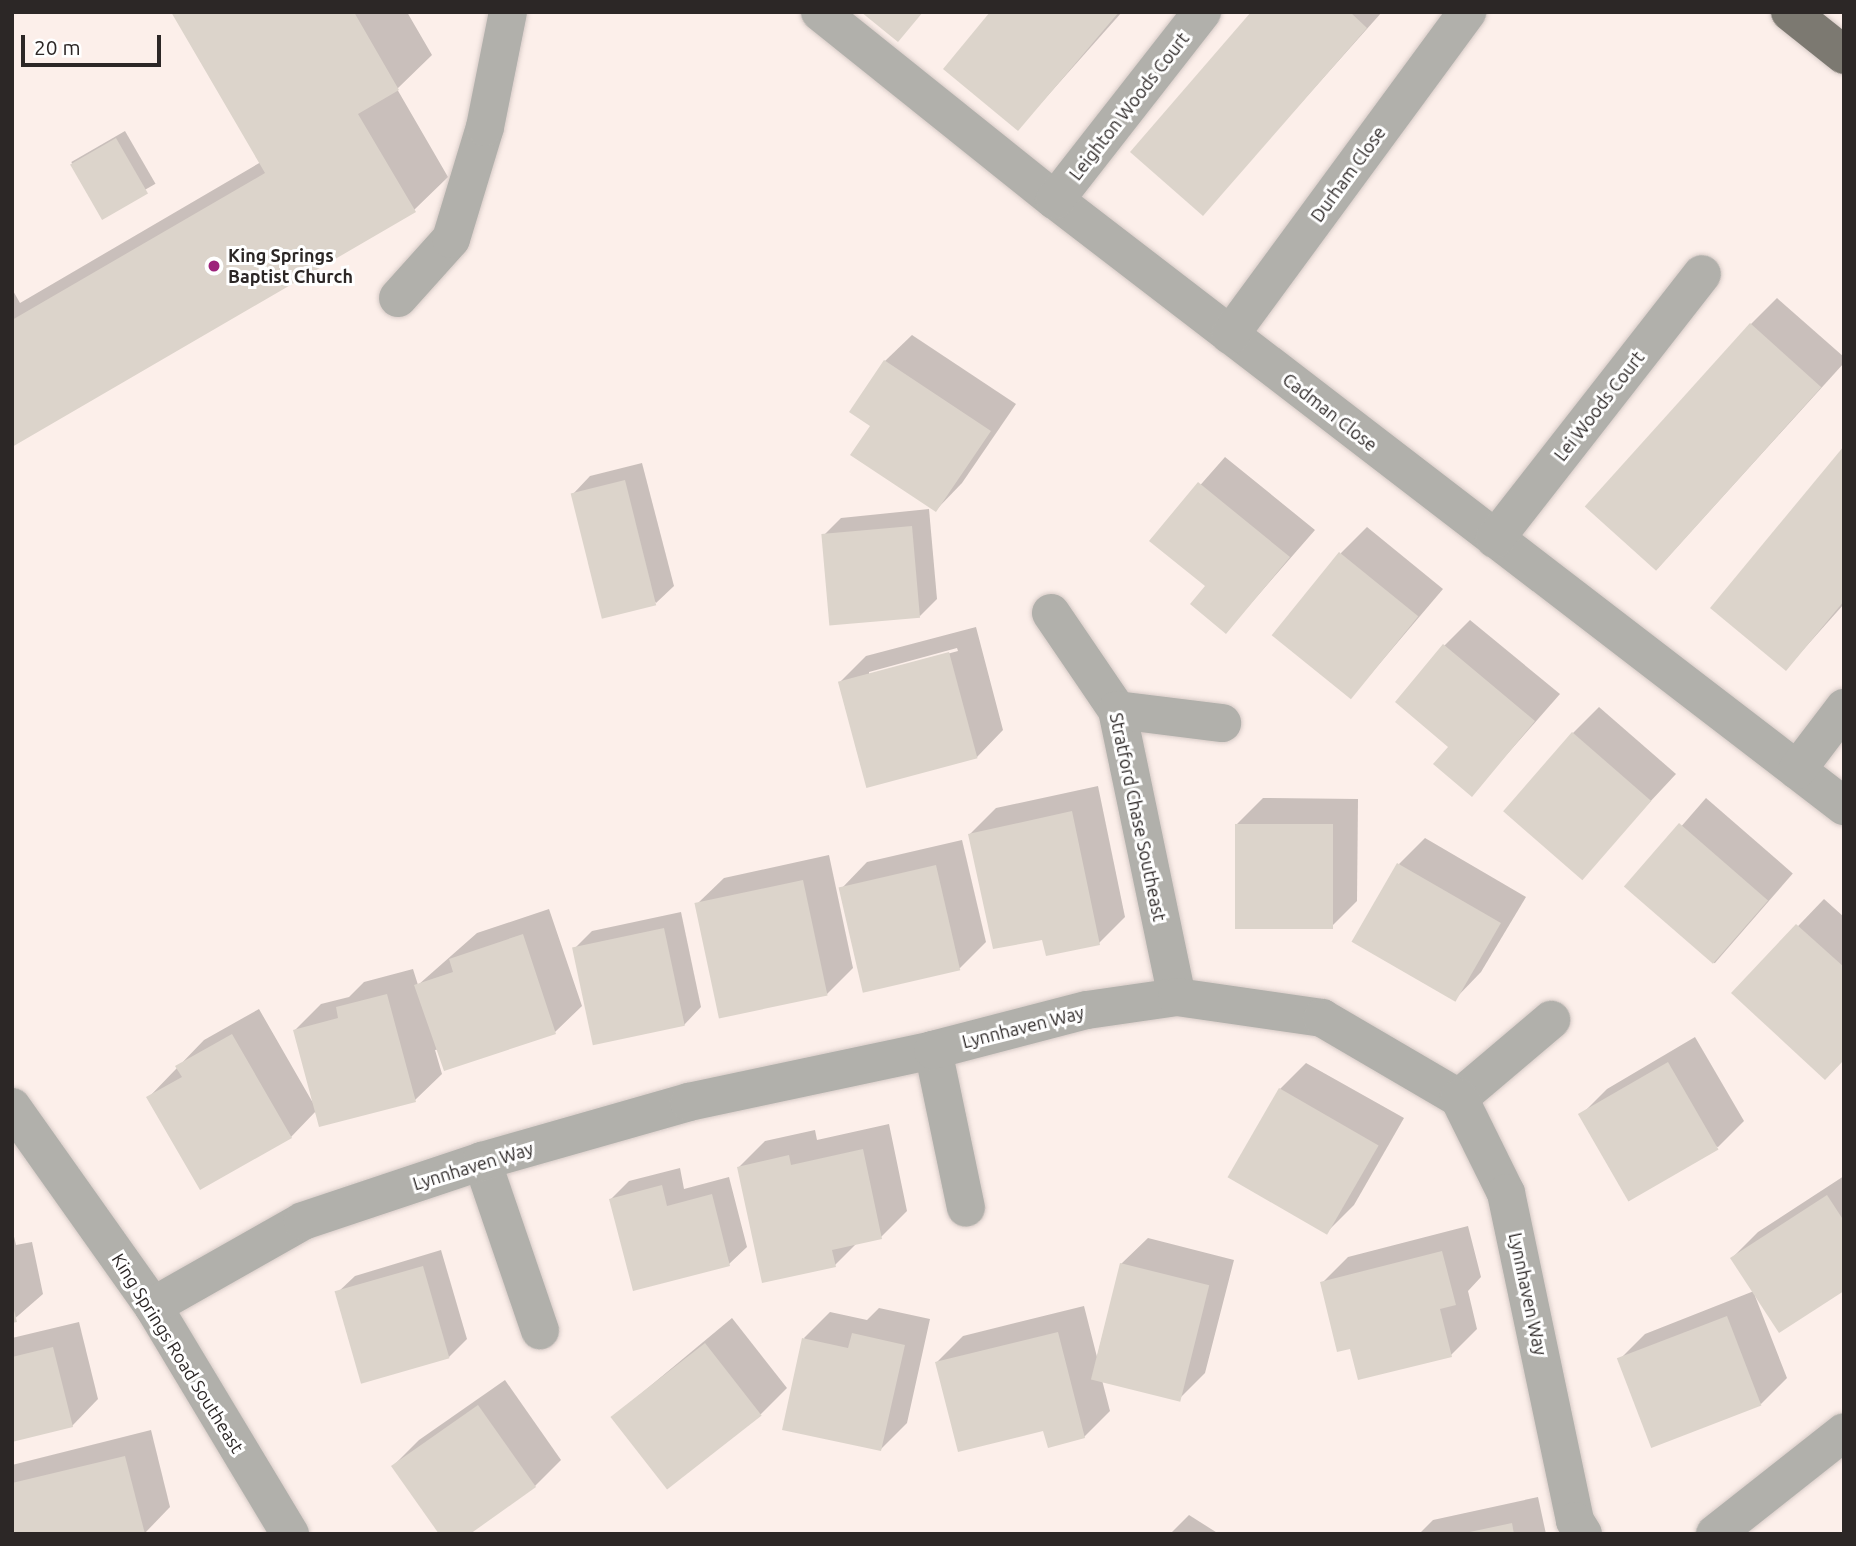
<!DOCTYPE html>
<style>
body{margin:0}
#map{position:relative;width:1856px;height:1546px;overflow:hidden;background:#fcefea;font-family:Ubuntu,sans-serif}
div>[style]{position:absolute}
[style*='--x']{left:calc(var(--x)*1px);top:calc(var(--y)*1px);width:calc(var(--w)*1px);rotate:calc(var(--a)*1deg)}
.shadow>*{inset:0;background:#0003;transform-origin:0 0}
.building>*{inset:0;background:#dcd4cb;transform-origin:0 0}
.roads{filter:drop-shadow(0 0 2px #d7cbc7) drop-shadow(0 0 2px #d7cbc7)}
.minor>*{height:38px;margin:-19px;padding:0 19px;transform-origin:19px;border-radius:19px;background:#b1b0ab}
.major>*{height:38px;margin:-19px;padding:0 19px;transform-origin:19px;border-radius:19px;background:#7c7971}
.dots>*{width:19px;height:19px;translate:-50% -50%;box-sizing:border-box;border:4px solid #fff;border-radius:50%}
span{translate:-50% -50%;white-space:nowrap;text-align:center;line-height:1.15;-webkit-text-stroke:6px #fff;paint-order:stroke}
.street-label{font-size:18px;color:#2c2726}
.poi-label{font-size:18px;color:#2c2726;font-weight:700}
.left{translate:0 -50%;text-align:left}
.frame{position:absolute;inset:0;border:14px solid #2c2726;pointer-events:none}
.scale{position:absolute;left:21px;top:35px;width:140px;height:32px;box-sizing:border-box;border:4px solid #2c2726;border-top:0;padding-left:9px;font-size:21px;line-height:24px;white-space:nowrap;color:#2c2726;-webkit-text-stroke:5px #fff;paint-order:stroke}
</style>
<div id="map">
<div class="shadow">
<div style="clip-path:polygon(173px 12px,407px 12px,432px 55px,397px 89px,448px 177px,414px 210px,12px 445px,12px 289px,20px 303px,261px 162px)"></div>
<div style="clip-path:polygon(993px 12px,1122px 12px,1018px 129px)"></div>
<div style="clip-path:polygon(1254px 12px,1382px 12px,1203px 213px)"></div>
<div style="left:125px;top:131px;width:61px;height:62px;rotate:60deg"></div>
<div style="clip-path:polygon(1777px 298px,1844px 357px,1844px 363px,1657px 569px,1751px 324px)"></div>
<div style="clip-path:polygon(912px 335px,1016px 404px,962px 483px,936px 510px,873px 426px,885px 361px)"></div>
<div style="clip-path:polygon(1844px 448px,1844px 604px,1786px 669px)"></div>
<div style="clip-path:polygon(1225px 457px,1315px 530px,1226px 632px,1207px 586px,1152px 540px)"></div>
<div style="clip-path:polygon(642px 463px,674px 586px,656px 603px,573px 494px,590px 476px)"></div>
<div style="clip-path:polygon(929px 509px,937px 599px,920px 616px,823px 536px,841px 518px)"></div>
<div style="clip-path:polygon(1367px 527px,1443px 589px,1352px 696px,1341px 553px)"></div>
<div style="clip-path:polygon(1470px 620px,1560px 694px,1472px 794px,1450px 746px,1444px 646px)"></div>
<div style="clip-path:polygon(evenodd,976px 627px,1003px 730px,977px 757px,840px 682px,866px 656px,976px 627px,957px 648px,958px 651px,869px 675px,869px 672px,957px 648px)"></div>
<div style="clip-path:polygon(1599px 707px,1676px 774px,1581px 876px,1573px 733px)"></div>
<div style="clip-path:polygon(1098px 786px,1125px 917px,1099px 943px,1044px 938px,970px 834px,996px 808px)"></div>
<div style="clip-path:polygon(1263px 798px,1358px 799px,1357px 901px,1331px 927px,1237px 824px)"></div>
<div style="left:1706px;top:798px;width:115px;height:119px;rotate:41deg"></div>
<div style="clip-path:polygon(1425px 838px,1526px 897px,1481px 972px,1455px 999px,1399px 864px)"></div>
<div style="clip-path:polygon(962px 840px,986px 942px,960px 968px,863px 989px,841px 889px,867px 862px)"></div>
<div style="clip-path:polygon(829px 855px,853px 968px,827px 994px,697px 904px,724px 878px)"></div>
<div style="clip-path:polygon(1824px 899px,1844px 917px,1844px 1059px,1734px 993px)"></div>
<div style="clip-path:polygon(549px 909px,582px 1006px,555px 1032px,435px 1050px,442px 1074px,415px 1100px,316px 1111px,291px 1137px,148px 1098px,204px 1040px,259px 1009px,313px 1103px,295px 1030px,321px 1004px,349px 997px,364px 982px,413px 969px,418px 985px,477px 933px)"></div>
<div style="clip-path:polygon(681px 912px,701px 1007px,684px 1025px,574px 949px,592px 931px)"></div>
<div style="clip-path:polygon(1695px 1037px,1744px 1121px,1718px 1147px,1581px 1115px,1607px 1089px)"></div>
<div style="clip-path:polygon(1306px 1063px,1404px 1118px,1354px 1205px,1328px 1231px,1280px 1089px)"></div>
<div style="clip-path:polygon(889px 1124px,907px 1211px,881px 1237px,858px 1242px,835px 1265px,739px 1167px,765px 1141px,815px 1130px,817px 1140px)"></div>
<div style="clip-path:polygon(680px 1168px,684px 1189px,729px 1177px,747px 1247px,729px 1264px,611px 1199px,629px 1181px)"></div>
<div style="clip-path:polygon(1844px 1176px,1844px 1289px,1755px 1296px,1787px 1378px,1761px 1404px,1619px 1360px,1645px 1334px,1754px 1291px,1732px 1258px,1758px 1232px)"></div>
<div style="clip-path:polygon(1468px 1226px,1481px 1277px,1468px 1291px,1477px 1329px,1451px 1355px,1351px 1347px,1322px 1283px,1348px 1257px)"></div>
<div style="clip-path:polygon(12px 1228px,16px 1245px,32px 1242px,43px 1294px,12px 1321px)"></div>
<div style="clip-path:polygon(1148px 1238px,1234px 1260px,1205px 1373px,1178px 1400px,1102px 1380px,1110px 1411px,1084px 1437px,1044px 1429px,937px 1362px,963px 1336px,1084px 1306px,1097px 1357px,1121px 1264px)"></div>
<div style="clip-path:polygon(441px 1250px,467px 1339px,449px 1357px,337px 1293px,355px 1276px)"></div>
<div style="clip-path:polygon(879px 1308px,930px 1319px,907px 1423px,881px 1449px,804px 1338px,830px 1312px,867px 1320px)"></div>
<div style="clip-path:polygon(732px 1318px,787px 1388px,761px 1414px,613px 1417px)"></div>
<div style="clip-path:polygon(79px 1322px,98px 1399px,72px 1426px,12px 1441px,12px 1338px)"></div>
<div style="clip-path:polygon(505px 1380px,561px 1460px,535px 1486px,393px 1466px,419px 1440px)"></div>
<div style="clip-path:polygon(151px 1430px,170px 1507px,144px 1534px,12px 1534px,12px 1465px)"></div>
<div style="clip-path:polygon(1538px 1497px,1546px 1534px,1419px 1534px,1433px 1520px)"></div>
<div style="clip-path:polygon(1189px 1515px,1219px 1534px,1170px 1534px)"></div>
</div>
<div class="building">
<div style="clip-path:polygon(171px 12px,354px 12px,399px 90px,358px 114px,416px 212px,12px 447px,12px 320px,265px 173px)"></div>
<div style="clip-path:polygon(861px 12px,923px 12px,898px 42px)"></div>
<div style="clip-path:polygon(990px 12px,1119px 12px,1018px 131px,943px 69px)"></div>
<div style="clip-path:polygon(1251px 12px,1350px 12px,1367px 28px,1203px 216px,1130px 152px)"></div>
<div style="left:116px;top:138px;width:64px;height:53px;rotate:60deg"></div>
<div style="left:1750px;top:323px;width:96px;height:247px;rotate:42deg"></div>
<div style="clip-path:polygon(884px 360px,991px 431px,936px 512px,850px 455px,870px 426px,849px 412px)"></div>
<div style="clip-path:polygon(1844px 446px,1844px 601px,1786px 671px,1710px 608px)"></div>
<div style="left:625px;top:480px;width:129px;height:56px;rotate:76deg"></div>
<div style="clip-path:polygon(1198px 482px,1290px 557px,1226px 634px,1190px 604px,1205px 586px,1149px 541px)"></div>
<div style="left:912px;top:526px;width:92px;height:91px;rotate:85deg"></div>
<div style="left:1339px;top:552px;width:102px;height:107px;rotate:39deg"></div>
<div style="clip-path:polygon(1443px 644px,1535px 721px,1472px 797px,1433px 764px,1448px 747px,1395px 702px)"></div>
<div style="left:949px;top:652px;width:110px;height:115px;rotate:75deg"></div>
<div style="left:1572px;top:732px;width:105px;height:105px;rotate:41deg"></div>
<div style="clip-path:polygon(1072px 811px,1100px 945px,1046px 956px,1042px 940px,993px 949px,968px 834px)"></div>
<div style="left:1679px;top:823px;width:118px;height:84px;rotate:41deg"></div>
<div style="left:1235px;top:824px;width:98px;height:105px"></div>
<div style="left:1397px;top:863px;width:120px;height:91px;rotate:30deg"></div>
<div style="left:936px;top:865px;width:108px;height:100px;rotate:77deg"></div>
<div style="left:803px;top:880px;width:118px;height:111px;rotate:78deg"></div>
<div style="clip-path:polygon(1796px 924px,1844px 967px,1844px 1060px,1825px 1080px,1731px 993px)"></div>
<div style="left:664px;top:928px;width:100px;height:94px;rotate:78deg"></div>
<div style="clip-path:polygon(523px 934px,556px 1034px,444px 1071px,414px 985px,453px 972px,449px 959px)"></div>
<div style="clip-path:polygon(387px 994px,416px 1102px,319px 1127px,293px 1030px,338px 1018px,336px 1007px)"></div>
<div style="clip-path:polygon(232px 1034px,292px 1138px,200px 1190px,146px 1097px,182px 1077px,175px 1066px)"></div>
<div style="left:1668px;top:1062px;width:101px;height:104px;rotate:60deg"></div>
<div style="left:1279px;top:1088px;width:115px;height:103px;rotate:30deg"></div>
<div style="clip-path:polygon(863px 1149px,882px 1239px,832px 1250px,836px 1267px,762px 1283px,737px 1167px,789px 1155px,791px 1165px)"></div>
<div style="clip-path:polygon(662px 1185px,667px 1206px,712px 1194px,730px 1266px,633px 1291px,609px 1199px)"></div>
<div style="clip-path:polygon(1827px 1195px,1844px 1221px,1844px 1291px,1779px 1333px,1730px 1258px)"></div>
<div style="clip-path:polygon(1442px 1251px,1456px 1305px,1440px 1309px,1452px 1357px,1358px 1380px,1350px 1349px,1337px 1352px,1320px 1282px)"></div>
<div style="left:1120px;top:1263px;width:92px;height:120px;rotate:14deg"></div>
<div style="left:423px;top:1266px;width:96px;height:92px;rotate:74deg"></div>
<div style="clip-path:polygon(12px 1302px,17px 1322px,12px 1323px)"></div>
<div style="left:1727px;top:1316px;width:96px;height:118px;rotate:69deg"></div>
<div style="clip-path:polygon(1058px 1332px,1085px 1438px,1048px 1448px,1043px 1431px,958px 1452px,935px 1362px)"></div>
<div style="clip-path:polygon(852px 1333px,905px 1345px,881px 1451px,782px 1430px,802px 1338px,848px 1348px)"></div>
<div style="left:705px;top:1343px;width:92px;height:120px;rotate:52deg"></div>
<div style="clip-path:polygon(53px 1347px,73px 1427px,12px 1442px,12px 1357px)"></div>
<div style="clip-path:polygon(478px 1405px,536px 1487px,470px 1534px,439px 1534px,391px 1466px)"></div>
<div style="clip-path:polygon(125px 1456px,145px 1534px,12px 1534px,12px 1483px)"></div>
<div style="clip-path:polygon(1512px 1523px,1514px 1534px,1465px 1534px,1465px 1533px)"></div>
</div>
<div class="roads">
<div class="minor">
<div style="--x:820;--y:12;--w:301;--a:38.7"></div>
<div style="--x:1055;--y:200;--w:995;--a:37.53"></div>
<div style="--x:1055;--y:200;--w:239;--a:-52"></div>
<div style="--x:398;--y:298;--w:79;--a:-48.1"></div>
<div style="--x:451;--y:239;--w:117;--a:-73.1"></div>
<div style="--x:485;--y:127;--w:117;--a:-78.7"></div>
<div style="--x:1230;--y:335;--w:401;--a:-53.7"></div>
<div style="--x:1495;--y:539;--w:336;--a:-52"></div>
<div style="--x:1051;--y:613;--w:117;--a:55.8"></div>
<div style="--x:1117;--y:710;--w:293;--a:78.2"></div>
<div style="--x:1117;--y:710;--w:106;--a:7.1"></div>
<div style="--x:1797;--y:770;--w:78;--a:-52.8"></div>
<div style="--x:933;--y:1050;--w:161;--a:78.2"></div>
<div style="--x:1459;--y:1098;--w:121;--a:-40.3"></div>
<div style="--x:12;--y:1107;--w:244;--a:54.7"></div>
<div style="--x:153;--y:1306;--w:266;--a:59"></div>
<div style="--x:482;--y:1161;--w:179;--a:71.1"></div>
<div style="--x:153;--y:1306;--w:172;--a:-29.5"></div>
<div style="--x:303;--y:1221;--w:189;--a:-18.5"></div>
<div style="--x:482;--y:1161;--w:215;--a:-15.9"></div>
<div style="--x:689;--y:1102;--w:249;--a:-12"></div>
<div style="--x:933;--y:1050;--w:159;--a:-14.6"></div>
<div style="--x:1087;--y:1010;--w:91;--a:-8.2"></div>
<div style="--x:1177;--y:997;--w:147;--a:8.2"></div>
<div style="--x:1322;--y:1018;--w:159;--a:30.3"></div>
<div style="--x:1459;--y:1098;--w:106;--a:63.7"></div>
<div style="--x:1506;--y:1193;--w:335;--a:78.1"></div>
<div style="--x:1575;--y:1521;--w:15;--a:58"></div>
<div style="--x:1715;--y:1534;--w:164;--a:-38.3"></div>
</div>
<div class="major">
<div style="--x:1790;--y:12;--w:69;--a:38.5"></div>
</div>
</div>
<div class="dots">
<div style="left:214px;top:266px;background:#9d227a"></div>
</div>
<div class="street-label">
<span style="left:1129px;top:106px;rotate:-52deg">Leighton Woods Court</span>
<span style="left:1348px;top:174px;rotate:-54deg">Durham Close</span>
<span style="left:1599px;top:406px;rotate:-52deg">Lei Woods Court</span>
<span style="left:1330px;top:412px;rotate:38deg">Cadman Close</span>
<span style="left:1138px;top:817px;rotate:78deg">Stratford Chase Southeast</span>
<span style="left:1023px;top:1027px;rotate:-14deg">Lynnhaven Way</span>
<span style="left:473px;top:1166px;rotate:-17deg">Lynnhaven Way</span>
<span style="left:1528px;top:1294px;rotate:78deg">Lynnhaven Way</span>
<span style="left:178px;top:1353px;rotate:58deg">King Springs Road Southeast</span>
</div>
<div class="poi-label">
<span class="left" style="left:228px;top:266px">King Springs<br>Baptist Church</span>
</div>
<div class="frame"></div>
<div class="scale">20 m</div>
</div>
